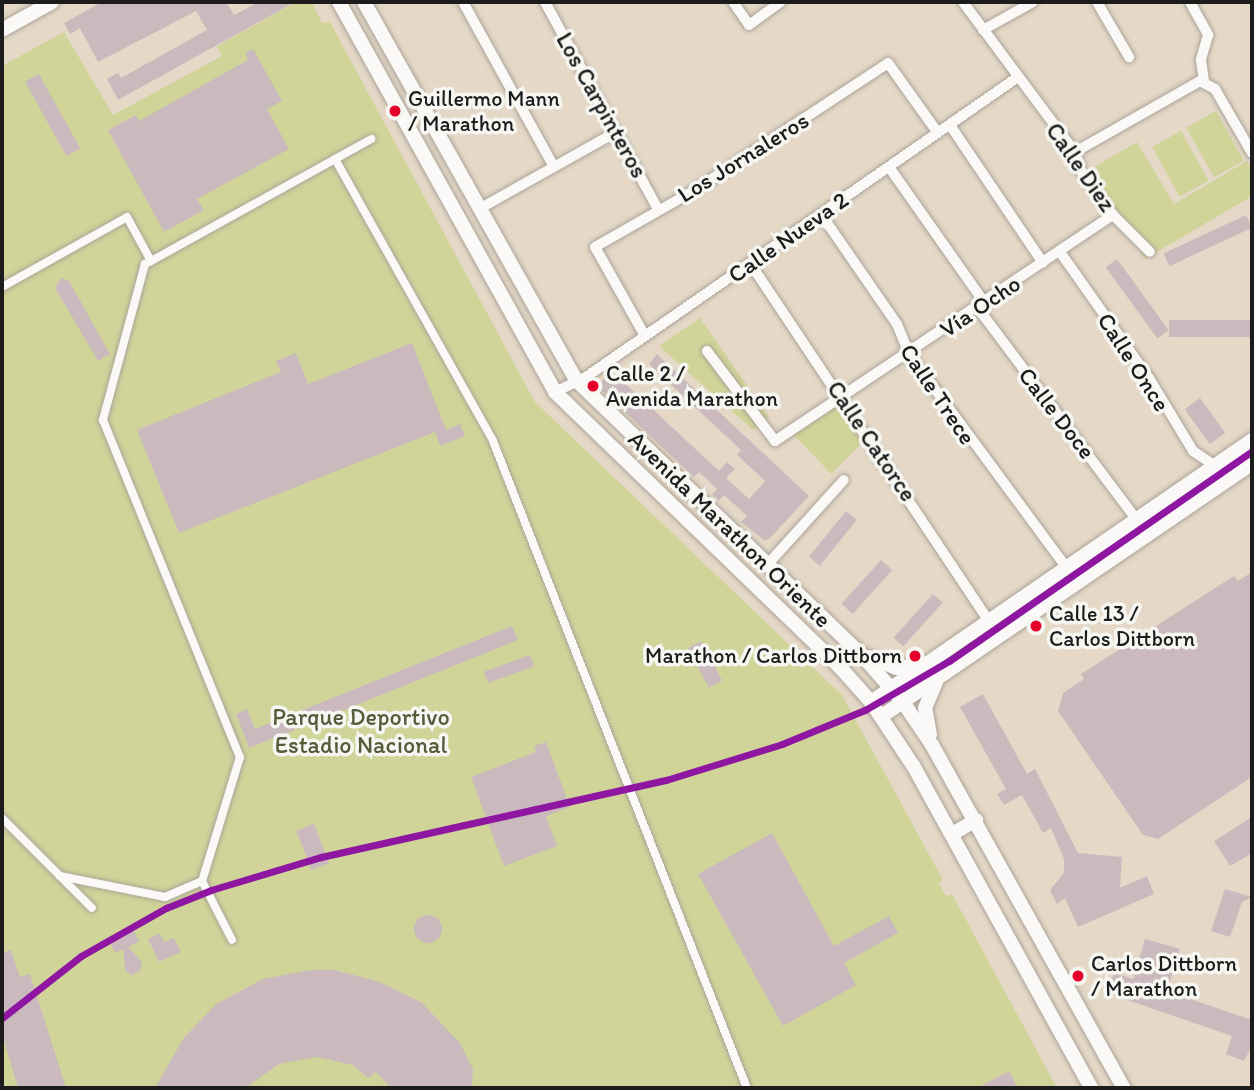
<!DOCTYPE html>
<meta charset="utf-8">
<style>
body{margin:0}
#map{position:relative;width:1254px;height:1090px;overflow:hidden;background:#e5d8c7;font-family:Itim,sans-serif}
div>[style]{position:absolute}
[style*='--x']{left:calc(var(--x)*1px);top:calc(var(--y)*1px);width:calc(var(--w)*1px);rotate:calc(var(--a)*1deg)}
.green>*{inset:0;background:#d1d499;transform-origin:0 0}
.building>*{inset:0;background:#cababd;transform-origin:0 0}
.round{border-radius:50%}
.roads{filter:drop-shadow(0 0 2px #aca499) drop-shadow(0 0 2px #aca499)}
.pedestrian>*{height:8px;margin:-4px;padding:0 4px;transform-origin:4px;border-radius:4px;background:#fbf9f7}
.minor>*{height:10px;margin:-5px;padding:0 5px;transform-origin:5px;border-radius:5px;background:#fbf9f7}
.secondary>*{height:14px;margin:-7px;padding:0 7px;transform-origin:7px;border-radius:7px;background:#fbf9f7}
.metro-1>*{height:7px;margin:-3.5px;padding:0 3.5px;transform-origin:3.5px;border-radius:3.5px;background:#8e16a1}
.dots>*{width:19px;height:19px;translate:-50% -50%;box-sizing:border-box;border:4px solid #f6f6f2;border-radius:50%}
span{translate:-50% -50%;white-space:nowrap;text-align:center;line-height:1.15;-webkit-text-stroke:7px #f6f6f2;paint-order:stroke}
.bus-label{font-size:22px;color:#1c1c1c}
.left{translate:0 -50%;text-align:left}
.right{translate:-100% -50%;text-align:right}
.street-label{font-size:24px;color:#1c1c1c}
.park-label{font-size:24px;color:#555b3a}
.frame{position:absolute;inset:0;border:4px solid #1c1c1c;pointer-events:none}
</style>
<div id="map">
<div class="green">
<div style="clip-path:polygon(296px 2px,312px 2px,322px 23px,330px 22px,535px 402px,842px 695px,943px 880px,939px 883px,946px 896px,952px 894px,1057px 1088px,2px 1088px,2px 66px,64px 32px,113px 115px,222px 56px,217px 46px)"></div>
<div style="left:1216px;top:111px;width:57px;height:34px;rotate:61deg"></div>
<div style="left:1181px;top:131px;width:57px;height:33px;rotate:61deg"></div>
<div style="clip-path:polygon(1137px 142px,1174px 204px,1247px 161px,1252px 169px,1252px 196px,1145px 259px,1092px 168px)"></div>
<div style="clip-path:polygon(700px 318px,769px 417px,753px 430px,659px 346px)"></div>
<div style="clip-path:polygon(837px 405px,864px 441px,831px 474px,793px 434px)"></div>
</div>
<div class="building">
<div style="clip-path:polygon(102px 2px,226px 2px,234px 15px,259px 2px,295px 2px,118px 100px,107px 79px,118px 73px,121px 78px,207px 30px,196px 11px,98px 62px,80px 28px,70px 34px,64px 23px)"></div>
<div style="clip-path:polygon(253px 49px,282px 101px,267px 109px,289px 149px,197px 199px,204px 210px,164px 232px,108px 130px,136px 115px,139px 121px,248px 60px,245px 53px)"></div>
<div style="left:39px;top:74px;width:85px;height:16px;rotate:61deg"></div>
<div style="left:1246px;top:215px;width:14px;height:91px;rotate:65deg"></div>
<div style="left:1117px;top:259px;width:88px;height:14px;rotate:54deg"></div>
<div style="clip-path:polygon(61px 278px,69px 281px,110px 354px,98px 361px,55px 288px)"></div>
<div style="left:1252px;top:320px;width:17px;height:83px;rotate:90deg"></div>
<div style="clip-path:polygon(412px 343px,446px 430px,460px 424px,465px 436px,440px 446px,435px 432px,179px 533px,137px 430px,281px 372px,276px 361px,296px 353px,308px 384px)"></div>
<div style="clip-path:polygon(657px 354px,809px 496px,770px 538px,765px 541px,749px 528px,741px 522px,747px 516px,724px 495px,719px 501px,712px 494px,717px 489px,699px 472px,694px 477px,597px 386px,605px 378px,611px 383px,617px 376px,719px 471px,727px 462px,735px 469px,726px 478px,749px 499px,765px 481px,737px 455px,741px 450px,649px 364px)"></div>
<div style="left:1200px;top:398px;width:43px;height:19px;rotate:54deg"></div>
<div style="left:846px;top:511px;width:14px;height:59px;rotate:39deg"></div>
<div style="left:881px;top:560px;width:15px;height:59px;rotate:42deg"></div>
<div style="clip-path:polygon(1252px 572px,1252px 777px,1158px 839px,1143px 835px,1058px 711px,1063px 693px,1084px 679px,1081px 674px,1234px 576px,1238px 581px)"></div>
<div style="left:933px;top:594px;width:13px;height:59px;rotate:42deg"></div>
<div style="clip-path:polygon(512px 626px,518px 640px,249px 748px,236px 714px,247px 709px,255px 729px)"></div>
<div style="left:701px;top:641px;width:45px;height:15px;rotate:62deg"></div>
<div style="left:530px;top:655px;width:12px;height:49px;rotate:70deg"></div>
<div style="clip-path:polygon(983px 694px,1027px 774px,1035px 769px,1078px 853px,1122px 857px,1120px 888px,1147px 876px,1154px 894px,1078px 927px,1065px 898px,1057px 904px,1050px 890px,1064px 873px,1064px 859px,1051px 828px,1043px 833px,1022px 795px,1004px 805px,997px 794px,1006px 789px,960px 707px)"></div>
<div style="clip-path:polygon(546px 742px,570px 807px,546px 816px,557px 846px,504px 866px,471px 777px,536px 752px,534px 746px)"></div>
<div style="clip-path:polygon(1252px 817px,1252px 853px,1230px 866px,1214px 841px)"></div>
<div style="left:314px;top:824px;width:42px;height:19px;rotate:69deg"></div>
<div style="clip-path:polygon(772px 833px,834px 946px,889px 916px,898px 933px,844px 963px,856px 985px,783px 1026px,698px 874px)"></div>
<div style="clip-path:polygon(1225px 889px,1252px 897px,1242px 902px,1230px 937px,1211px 931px)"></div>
<div class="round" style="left:414px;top:915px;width:28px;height:28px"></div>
<div style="clip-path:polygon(134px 931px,139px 942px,128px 947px,142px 962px,140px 971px,132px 975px,125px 970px,123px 949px,115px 953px,110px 942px)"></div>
<div style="clip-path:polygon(160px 933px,164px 942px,174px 938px,181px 952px,159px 962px,148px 939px)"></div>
<div style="clip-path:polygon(1145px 939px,1180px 949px,1167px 991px,1252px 1020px,1252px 1046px,1244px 1061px,1226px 1054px,1232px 1036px,1107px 993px,1114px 973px,1133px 979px)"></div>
<div style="clip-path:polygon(11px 950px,20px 977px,30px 974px,66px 1088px,18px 1088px,2px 1034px,2px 953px)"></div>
<div style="clip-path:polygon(310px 970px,334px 970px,377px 981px,421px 1002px,460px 1043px,473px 1069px,472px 1088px,391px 1088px,376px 1072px,368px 1078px,353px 1065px,317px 1057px,279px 1064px,245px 1088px,155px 1088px,183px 1039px,216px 1004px,263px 979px)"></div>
<div style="clip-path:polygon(1009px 1071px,1018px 1088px,977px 1088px)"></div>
</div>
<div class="roads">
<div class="pedestrian">
<div style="--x:335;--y:159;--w:323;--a:60.7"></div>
<div style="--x:493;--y:441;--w:695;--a:68.57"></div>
<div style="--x:151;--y:261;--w:252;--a:-29"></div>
<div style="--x:2;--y:287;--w:143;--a:-29.2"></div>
<div style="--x:127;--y:217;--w:50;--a:61.4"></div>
<div style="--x:151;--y:261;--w:7;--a:153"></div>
<div style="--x:145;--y:264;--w:162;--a:105.1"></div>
<div style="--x:103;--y:420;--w:364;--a:67.9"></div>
<div style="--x:240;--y:757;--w:130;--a:107"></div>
<div style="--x:202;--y:881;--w:66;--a:63"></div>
<div style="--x:2;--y:818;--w:127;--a:45"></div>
<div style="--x:60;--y:876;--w:107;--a:11.3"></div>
<div style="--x:165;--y:897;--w:40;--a:-23.4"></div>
</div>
<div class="minor">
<div style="--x:463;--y:2;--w:188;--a:61.1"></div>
<div style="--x:545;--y:2;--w:236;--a:61.4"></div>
<div style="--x:733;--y:2;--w:28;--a:55"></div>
<div style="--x:749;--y:25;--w:39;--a:-36"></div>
<div style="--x:963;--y:2;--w:187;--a:53.3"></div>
<div style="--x:1075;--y:152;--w:20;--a:72"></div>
<div style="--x:1081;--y:171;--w:54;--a:54"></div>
<div style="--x:1113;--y:215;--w:52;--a:45"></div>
<div style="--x:1097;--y:2;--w:64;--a:59.8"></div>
<div style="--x:1190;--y:2;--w:38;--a:61"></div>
<div style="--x:1208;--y:35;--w:26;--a:106"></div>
<div style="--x:1201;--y:60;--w:21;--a:82"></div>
<div style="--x:983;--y:30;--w:57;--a:-29.2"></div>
<div style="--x:950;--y:125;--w:166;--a:56"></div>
<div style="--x:1075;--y:152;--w:144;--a:-29.6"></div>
<div style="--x:1200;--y:81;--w:17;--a:28"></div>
<div style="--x:1215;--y:89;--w:74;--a:60"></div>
<div style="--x:889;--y:167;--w:165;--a:54.9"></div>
<div style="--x:479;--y:209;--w:157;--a:-29.3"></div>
<div style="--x:821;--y:214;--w:134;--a:55.4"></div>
<div style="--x:897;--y:324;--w:32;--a:68"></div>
<div style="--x:909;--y:354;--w:266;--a:53.6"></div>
<div style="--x:1060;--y:252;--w:154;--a:54.8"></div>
<div style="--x:1149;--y:378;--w:85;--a:58.9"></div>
<div style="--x:1193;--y:451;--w:27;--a:34"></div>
<div style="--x:750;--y:263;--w:431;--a:56.3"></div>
<div style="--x:977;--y:307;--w:265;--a:53.1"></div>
<div style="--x:645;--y:336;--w:102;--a:-119.3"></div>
<div style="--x:595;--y:247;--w:115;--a:-29.7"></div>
<div style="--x:695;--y:190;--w:231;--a:-33.3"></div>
<div style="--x:888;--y:63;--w:86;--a:54.5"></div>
<div style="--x:707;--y:351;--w:113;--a:52.9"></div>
<div style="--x:775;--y:441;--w:407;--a:-33.8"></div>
<div style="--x:555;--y:392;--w:34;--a:-26"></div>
<div style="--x:586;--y:377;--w:526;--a:-34.78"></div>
<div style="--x:768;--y:564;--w:113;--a:-47.9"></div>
</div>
<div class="secondary">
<div style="--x:339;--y:2;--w:446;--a:61"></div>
<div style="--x:555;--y:392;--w:395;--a:44"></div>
<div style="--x:839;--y:666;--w:48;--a:48.4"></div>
<div style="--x:871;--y:702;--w:78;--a:56.5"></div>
<div style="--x:914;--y:767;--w:367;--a:61.1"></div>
<div style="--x:364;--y:2;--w:435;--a:60.7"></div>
<div style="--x:577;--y:381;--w:391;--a:43.9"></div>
<div style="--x:859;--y:652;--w:67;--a:48.7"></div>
<div style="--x:903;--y:702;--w:52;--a:56"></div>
<div style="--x:932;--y:745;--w:393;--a:60.8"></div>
<div style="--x:2;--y:30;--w:57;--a:-29.2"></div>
<div style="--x:868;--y:657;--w:30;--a:21"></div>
<div style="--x:896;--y:668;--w:26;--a:-7"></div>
<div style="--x:871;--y:702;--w:462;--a:-34.5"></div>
<div style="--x:882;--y:716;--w:448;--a:-34.3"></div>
<div style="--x:930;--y:735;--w:27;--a:-100"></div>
<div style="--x:925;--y:708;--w:28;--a:-67"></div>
<div style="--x:952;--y:834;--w:28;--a:-30"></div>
</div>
</div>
<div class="metro-1">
<div style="--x:2;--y:1018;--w:100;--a:-38.1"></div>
<div style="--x:81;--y:956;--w:98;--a:-29.5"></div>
<div style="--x:166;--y:908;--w:48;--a:-21.8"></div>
<div style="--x:211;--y:890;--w:115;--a:-16.7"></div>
<div style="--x:321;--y:857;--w:353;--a:-12.6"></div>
<div style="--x:666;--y:780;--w:121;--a:-17.2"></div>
<div style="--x:782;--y:744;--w:90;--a:-22.3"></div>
<div style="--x:865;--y:710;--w:97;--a:-30.3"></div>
<div style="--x:949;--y:661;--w:369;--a:-34.7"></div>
</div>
<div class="dots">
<div style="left:395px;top:111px;background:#e4002b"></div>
<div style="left:593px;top:386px;background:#e4002b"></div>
<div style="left:1036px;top:626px;background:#e4002b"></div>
<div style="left:915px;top:656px;background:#e4002b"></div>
<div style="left:1078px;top:976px;background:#e4002b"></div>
</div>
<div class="bus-label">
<span class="left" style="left:408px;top:111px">Guillermo Mann<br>/ Marathon</span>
<span class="left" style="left:606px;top:386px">Calle 2 /<br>Avenida Marathon</span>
<span class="left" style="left:1049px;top:626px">Calle 13 /<br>Carlos Dittborn</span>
<span class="right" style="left:902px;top:656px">Marathon / Carlos Dittborn</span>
<span class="left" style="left:1091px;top:976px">Carlos Dittborn<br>/ Marathon</span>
</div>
<div class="street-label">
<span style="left:602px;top:105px;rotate:61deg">Los Carpinteros</span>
<span style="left:743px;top:157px;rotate:-32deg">Los Jornaleros</span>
<span style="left:1081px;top:167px;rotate:55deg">Calle Diez</span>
<span style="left:788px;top:237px;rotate:-35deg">Calle Nueva 2</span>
<span style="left:980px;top:306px;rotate:-34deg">Vía Ocho</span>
<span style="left:1134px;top:362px;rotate:57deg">Calle Once</span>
<span style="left:938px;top:394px;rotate:56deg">Calle Trece</span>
<span style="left:1057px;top:413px;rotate:52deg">Calle Doce</span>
<span style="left:872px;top:441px;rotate:56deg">Calle Catorce</span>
<span style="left:730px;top:529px;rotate:44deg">Avenida Marathon Oriente</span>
</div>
<div class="park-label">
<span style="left:361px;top:731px">Parque Deportivo<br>Estadio Nacional</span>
</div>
<div class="frame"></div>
</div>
